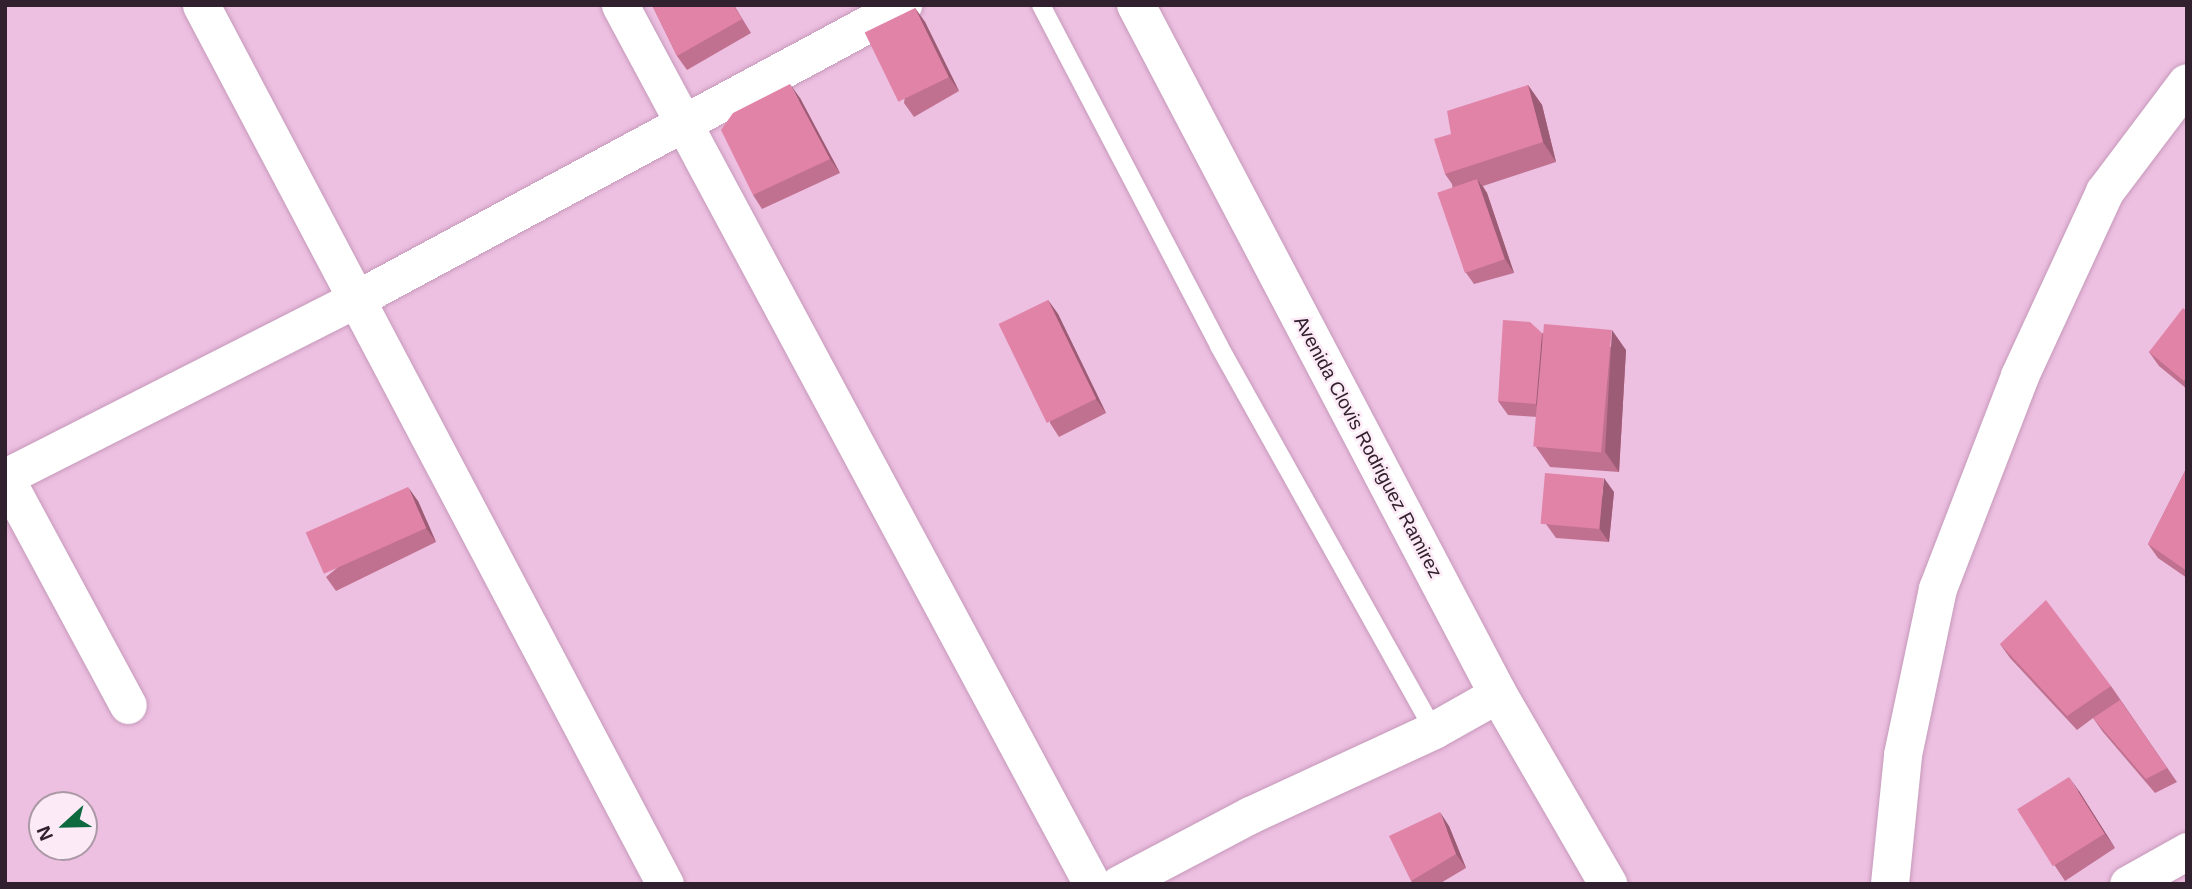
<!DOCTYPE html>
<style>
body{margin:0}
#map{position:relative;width:2192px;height:889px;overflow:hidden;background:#edbfe1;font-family:Helvetica,sans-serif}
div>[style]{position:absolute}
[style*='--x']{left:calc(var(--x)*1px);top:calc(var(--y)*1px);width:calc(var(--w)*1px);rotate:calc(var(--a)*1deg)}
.roads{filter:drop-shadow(0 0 2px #c599ba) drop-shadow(0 0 2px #c599ba)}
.lane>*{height:18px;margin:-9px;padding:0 9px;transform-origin:9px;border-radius:9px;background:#fff}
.street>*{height:37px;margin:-18.5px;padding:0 18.5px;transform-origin:18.5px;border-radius:18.5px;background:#fff}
.secondary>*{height:38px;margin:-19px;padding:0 19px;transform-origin:19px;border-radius:19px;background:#fff}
.highway>*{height:38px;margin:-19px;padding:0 19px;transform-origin:19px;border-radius:19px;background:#fff}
.wall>*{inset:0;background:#c17190}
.shaded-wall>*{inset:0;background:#9d5c75}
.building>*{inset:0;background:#e083a7;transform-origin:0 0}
span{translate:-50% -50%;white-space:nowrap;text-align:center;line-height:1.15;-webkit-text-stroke:5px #fdeaf7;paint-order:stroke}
.street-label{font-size:19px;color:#31202d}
.frame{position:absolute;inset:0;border:7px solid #31202d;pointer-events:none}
.north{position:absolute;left:28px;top:791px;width:70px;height:70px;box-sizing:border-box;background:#fdeaf7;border:2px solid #ab99a6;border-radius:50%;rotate:248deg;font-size:19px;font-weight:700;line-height:28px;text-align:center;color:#31202d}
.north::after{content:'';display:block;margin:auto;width:24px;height:32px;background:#0c6a3e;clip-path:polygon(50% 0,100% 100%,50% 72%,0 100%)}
</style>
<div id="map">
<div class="roads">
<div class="lane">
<div style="--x:1041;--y:5;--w:385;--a:62.4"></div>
<div style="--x:1219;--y:346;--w:440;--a:60.8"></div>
</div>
<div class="street">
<div style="--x:201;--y:5;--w:994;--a:62.17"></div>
<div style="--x:620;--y:5;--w:998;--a:61.77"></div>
<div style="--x:5;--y:477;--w:396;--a:-26.9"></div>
<div style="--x:358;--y:298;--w:619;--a:-28.26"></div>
<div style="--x:5;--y:477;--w:259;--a:61.7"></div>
<div style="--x:1119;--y:884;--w:148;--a:-27.8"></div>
<div style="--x:1250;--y:815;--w:203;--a:-24.8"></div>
<div style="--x:1434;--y:730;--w:73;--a:-29.4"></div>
<div style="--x:2128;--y:884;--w:68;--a:-29.2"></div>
</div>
<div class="secondary">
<div style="--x:1136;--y:5;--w:778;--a:62.28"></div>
<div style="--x:1498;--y:694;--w:220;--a:59.9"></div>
</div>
<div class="highway">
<div style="--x:1890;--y:884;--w:130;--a:-84.2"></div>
<div style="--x:1903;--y:755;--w:170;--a:-78.1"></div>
<div style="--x:1938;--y:589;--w:228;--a:-68.9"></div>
<div style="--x:2020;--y:376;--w:203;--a:-65.2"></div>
<div style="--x:2105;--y:192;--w:136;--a:-53"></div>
</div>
</div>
<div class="wall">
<div style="clip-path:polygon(652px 5px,734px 5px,751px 33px,687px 70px,677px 56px)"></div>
<div style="clip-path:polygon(915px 8px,925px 22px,959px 91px,914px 117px,904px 103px)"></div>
<div style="clip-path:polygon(1528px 85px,1542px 105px,1556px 162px,1483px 186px,1487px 193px,1514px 273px,1474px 284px,1464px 270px,1452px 184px,1445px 174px,1451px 134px)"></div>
<div style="clip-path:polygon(800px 98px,840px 173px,762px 209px,753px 195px)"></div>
<div style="clip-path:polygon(1048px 300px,1058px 314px,1106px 413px,1059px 437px,1050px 423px)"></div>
<div style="clip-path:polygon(2187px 311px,2187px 389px,2159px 366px,2149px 352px)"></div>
<div style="clip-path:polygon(1542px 333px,1626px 350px,1619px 472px,1550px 467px,1536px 447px,1538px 417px,1508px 415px,1498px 401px)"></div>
<div style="clip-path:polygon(2187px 467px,2187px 578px,2158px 558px,2148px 544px)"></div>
<div style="clip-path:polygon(1614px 492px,1609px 542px,1556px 538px,1546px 524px)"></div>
<div style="clip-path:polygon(418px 501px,436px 542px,336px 591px,326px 577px)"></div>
<div style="clip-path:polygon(2000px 644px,2111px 686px,2177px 782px,2155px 793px,2103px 732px,2093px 718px,2077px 730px,2010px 658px)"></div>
<div style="clip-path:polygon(2079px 791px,2115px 848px,2065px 881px,2019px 812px)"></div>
<div style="clip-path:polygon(1449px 826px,1466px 868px,1439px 884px,1413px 884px,1411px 881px)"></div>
</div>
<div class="shaded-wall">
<div style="clip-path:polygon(915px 8px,925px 22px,959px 91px,949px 77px)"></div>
<div style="clip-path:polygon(790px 84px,800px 98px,840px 173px,830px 159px)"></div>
<div style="clip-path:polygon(1528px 85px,1542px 105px,1556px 162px,1543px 142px)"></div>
<div style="clip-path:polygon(1477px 179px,1487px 193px,1514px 273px,1505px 259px)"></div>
<div style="clip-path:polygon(1048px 300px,1058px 314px,1106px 413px,1096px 399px)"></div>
<div style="clip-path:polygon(1612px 330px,1626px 350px,1619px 472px,1605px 452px)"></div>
<div style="clip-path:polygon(1542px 333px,1546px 418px,1536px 404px)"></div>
<div style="clip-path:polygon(1604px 478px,1614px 492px,1609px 542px,1599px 528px)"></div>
<div style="clip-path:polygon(408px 487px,418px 501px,436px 542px,426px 528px)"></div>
<div style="clip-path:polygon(2069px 777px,2079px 791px,2115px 848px,2105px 834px)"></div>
<div style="clip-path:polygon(1440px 812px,1449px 826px,1466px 868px,1456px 854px)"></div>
</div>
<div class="building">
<div style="clip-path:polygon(652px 5px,733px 5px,742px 19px,677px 56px)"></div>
<div style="left:915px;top:8px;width:77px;height:56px;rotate:64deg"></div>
<div style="clip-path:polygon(790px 84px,830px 159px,753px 195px,721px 130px,733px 113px)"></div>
<div style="clip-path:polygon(1528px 85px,1543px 142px,1445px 174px,1434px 139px,1451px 134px,1447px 111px)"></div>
<div style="left:1477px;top:179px;width:85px;height:42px;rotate:71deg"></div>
<div style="left:1048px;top:300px;width:110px;height:55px;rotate:64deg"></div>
<div style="clip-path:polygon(2183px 308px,2187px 311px,2187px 377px,2184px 381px,2149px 352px)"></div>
<div style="clip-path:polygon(1503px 320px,1530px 322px,1542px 333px,1536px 404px,1498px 401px)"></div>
<div style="left:1544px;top:324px;width:68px;height:123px;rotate:5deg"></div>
<div style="clip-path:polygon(2187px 467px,2187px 571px,2148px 544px)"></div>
<div style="left:1545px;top:473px;width:59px;height:51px;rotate:5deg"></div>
<div style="left:408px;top:487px;width:45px;height:112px;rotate:66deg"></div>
<div style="clip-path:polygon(2046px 600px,2111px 686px,2067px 716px,2000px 644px)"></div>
<div style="clip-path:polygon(2120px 700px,2167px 768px,2146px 779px,2093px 718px)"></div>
<div style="left:2069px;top:777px;width:67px;height:61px;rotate:58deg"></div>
<div style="clip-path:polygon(1440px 812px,1456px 854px,1411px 881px,1389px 836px)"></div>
</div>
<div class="street-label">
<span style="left:1368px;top:447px;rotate:62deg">Avenida Clovis Rodriguez Ramirez</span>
</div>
<div class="frame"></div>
<div class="north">N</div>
</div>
